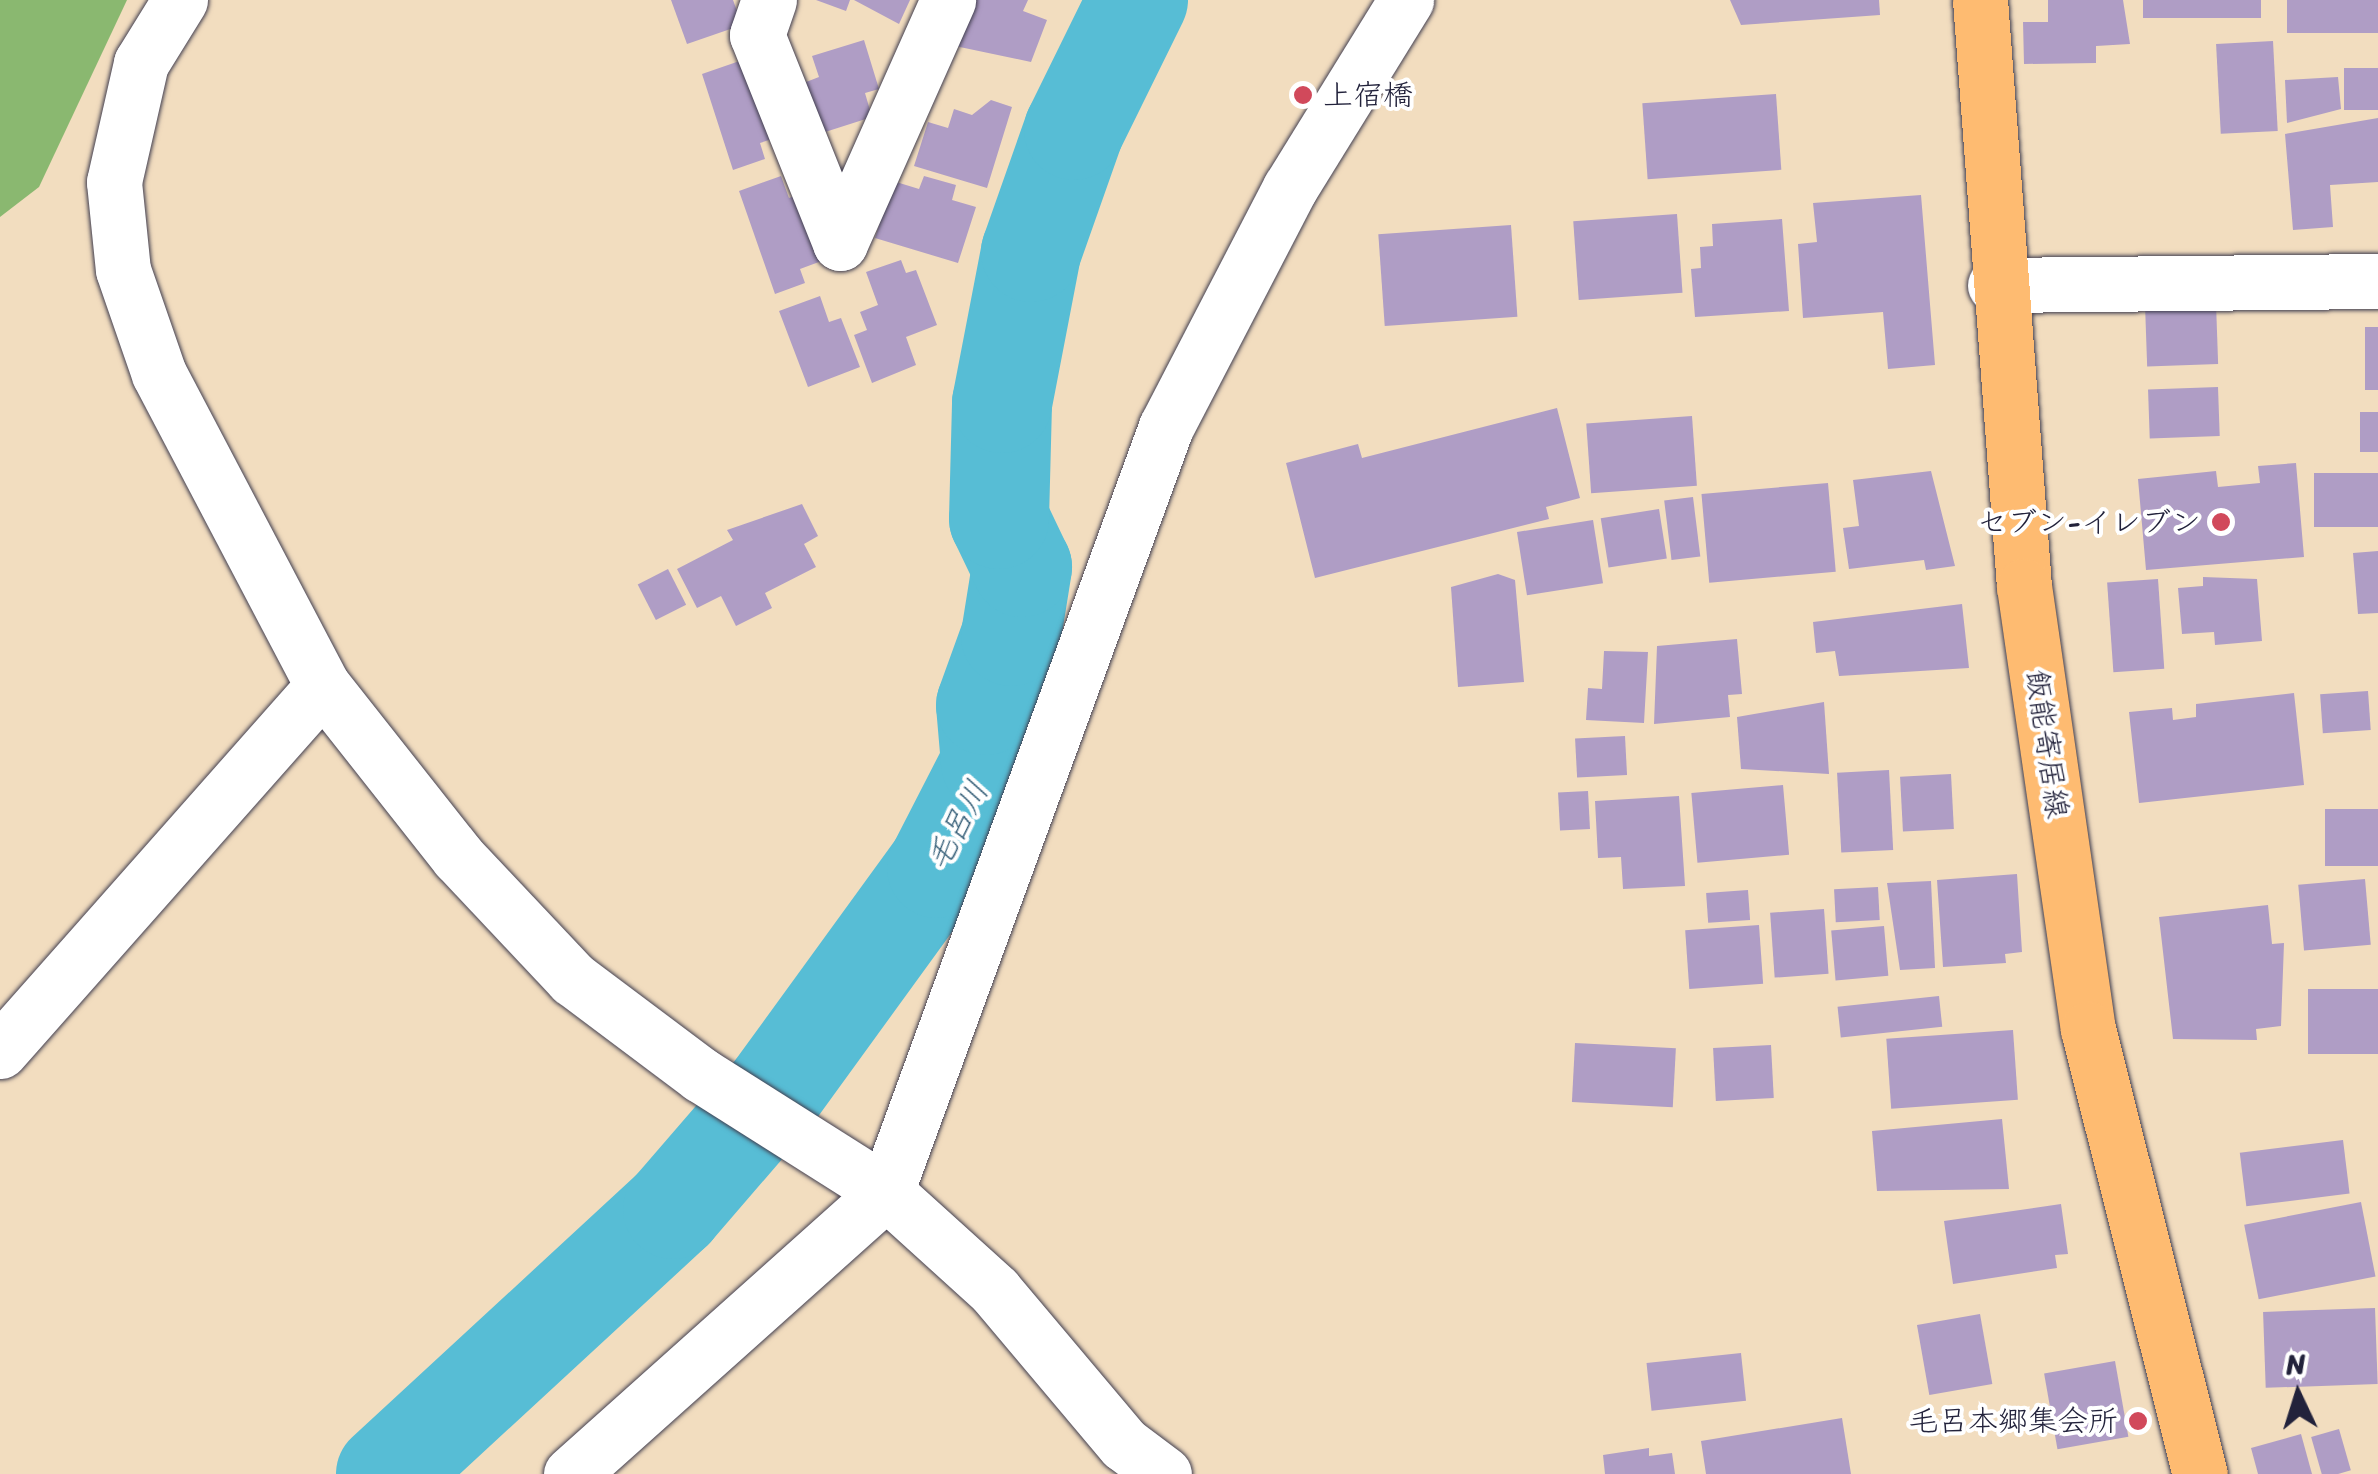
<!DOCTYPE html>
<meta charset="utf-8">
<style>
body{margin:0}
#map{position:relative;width:2378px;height:1474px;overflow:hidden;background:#f2ddbf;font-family:Sriracha,"Klee One",sans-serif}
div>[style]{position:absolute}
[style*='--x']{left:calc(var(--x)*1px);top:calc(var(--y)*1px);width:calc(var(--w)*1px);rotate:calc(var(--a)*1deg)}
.forest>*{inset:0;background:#8ab870}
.river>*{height:100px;margin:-50px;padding:0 50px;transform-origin:50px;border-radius:50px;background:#57bdd5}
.building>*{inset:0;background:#af9dc5;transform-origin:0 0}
.roads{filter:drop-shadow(0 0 2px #413e4f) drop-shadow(0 0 2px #413e4f)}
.minor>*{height:55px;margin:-27.5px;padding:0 27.5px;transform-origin:27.5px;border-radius:27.5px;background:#fff}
.major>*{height:55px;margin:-27.5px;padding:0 27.5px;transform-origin:27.5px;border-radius:27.5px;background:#febb71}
.dots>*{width:28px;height:28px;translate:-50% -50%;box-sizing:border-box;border:5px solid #fff;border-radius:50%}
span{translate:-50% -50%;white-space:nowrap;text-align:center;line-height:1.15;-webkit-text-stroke:8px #fff;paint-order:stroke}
.poi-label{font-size:30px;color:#22223b}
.left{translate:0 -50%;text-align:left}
.right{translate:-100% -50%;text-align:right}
.street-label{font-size:30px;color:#22223b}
.water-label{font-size:32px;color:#376079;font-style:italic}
.north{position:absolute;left:2248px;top:1344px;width:100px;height:100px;-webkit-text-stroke:8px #fff;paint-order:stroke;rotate:356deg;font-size:28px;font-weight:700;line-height:40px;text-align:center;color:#22223b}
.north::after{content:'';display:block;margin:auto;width:35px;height:45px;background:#22223b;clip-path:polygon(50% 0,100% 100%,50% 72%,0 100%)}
</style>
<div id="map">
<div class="forest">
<div style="clip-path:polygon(0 0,127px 0,39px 187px,0 217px)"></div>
</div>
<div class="river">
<div style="--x:386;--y:1474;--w:391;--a:-42.7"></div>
<div style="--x:673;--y:1209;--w:155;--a:-49.2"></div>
<div style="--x:774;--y:1092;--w:277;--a:-54"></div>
<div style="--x:937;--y:868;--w:118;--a:-62.8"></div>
<div style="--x:991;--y:763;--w:58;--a:-94.9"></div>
<div style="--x:986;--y:705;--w:73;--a:-70.1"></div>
<div style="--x:1011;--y:636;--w:70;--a:-80.9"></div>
<div style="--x:1022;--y:567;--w:53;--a:-115.6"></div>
<div style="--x:999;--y:519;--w:116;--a:-88.5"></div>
<div style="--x:1002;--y:403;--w:154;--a:-79.1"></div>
<div style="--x:1031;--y:252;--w:129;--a:-70.6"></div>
<div style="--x:1074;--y:130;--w:145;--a:-63.8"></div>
</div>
<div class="building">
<div style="clip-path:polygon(671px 0,733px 0,742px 25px,687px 44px)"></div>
<div style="clip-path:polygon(816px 0,850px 0,846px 11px)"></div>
<div style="clip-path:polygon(854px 0,910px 0,899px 24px)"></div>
<div style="clip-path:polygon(972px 0,1028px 0,1023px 11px,1047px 20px,1031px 62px,955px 46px)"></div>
<div style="clip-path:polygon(1730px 0,1879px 0,1880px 15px,1741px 25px)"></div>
<div style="clip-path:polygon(2048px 0,2123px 0,2130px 44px,2096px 46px,2096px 63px,2024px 64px,2023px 22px,2048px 22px)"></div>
<div style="left:2143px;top:0;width:118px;height:18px"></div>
<div style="left:2287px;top:0;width:91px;height:33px"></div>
<div style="clip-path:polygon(864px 40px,879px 89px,865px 93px,872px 117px,822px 133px,806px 82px,819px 77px,812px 56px)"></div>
<div style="left:2273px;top:41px;width:90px;height:57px;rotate:87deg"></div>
<div style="clip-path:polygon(754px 56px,781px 136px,760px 143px,765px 159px,733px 170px,702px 74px)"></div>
<div style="left:2378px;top:68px;width:42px;height:34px;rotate:90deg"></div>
<div style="clip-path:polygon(2338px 77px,2341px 109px,2287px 123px,2285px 80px)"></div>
<div style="left:1776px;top:94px;width:76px;height:134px;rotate:86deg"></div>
<div style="clip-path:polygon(991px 100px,1012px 107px,987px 188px,914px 166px,928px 122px,948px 128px,954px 109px,972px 115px)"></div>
<div style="clip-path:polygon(2378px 118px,2378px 182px,2330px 185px,2333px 227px,2293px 230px,2285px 134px)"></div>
<div style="clip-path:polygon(781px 176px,789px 198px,803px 193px,827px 259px,800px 269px,805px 283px,775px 294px,739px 191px)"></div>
<div style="clip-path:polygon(924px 176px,956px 185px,952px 200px,976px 207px,958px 263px,875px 238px,893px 181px,919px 189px)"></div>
<div style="clip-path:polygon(1921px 195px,1935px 365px,1888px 369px,1883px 312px,1803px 318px,1798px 244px,1817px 242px,1813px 203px)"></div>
<div style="left:1677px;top:214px;width:79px;height:104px;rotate:86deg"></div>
<div style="clip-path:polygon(1782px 219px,1789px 311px,1695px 317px,1691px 269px,1701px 268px,1700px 247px,1713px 246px,1712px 224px)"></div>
<div style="left:1511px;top:225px;width:92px;height:133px;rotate:86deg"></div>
<div style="clip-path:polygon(901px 260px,906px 273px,916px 270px,937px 325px,906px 337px,916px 365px,872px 383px,854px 335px,867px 330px,860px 312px,878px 305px,866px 272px)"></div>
<div style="clip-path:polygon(820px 296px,829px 322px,841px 318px,860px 367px,808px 387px,779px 311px)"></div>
<div style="left:2216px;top:303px;width:61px;height:71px;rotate:88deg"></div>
<div style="left:2365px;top:327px;width:13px;height:63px"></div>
<div style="left:2218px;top:387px;width:49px;height:70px;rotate:88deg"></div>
<div style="clip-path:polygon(1557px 408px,1580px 498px,1546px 507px,1549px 519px,1315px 578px,1286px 463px,1358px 444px,1362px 458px)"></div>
<div style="left:2360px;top:412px;width:18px;height:40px"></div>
<div style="left:1692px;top:416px;width:70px;height:106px;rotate:86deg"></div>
<div style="clip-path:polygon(2296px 463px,2304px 557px,2146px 570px,2138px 479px,2216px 471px,2218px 487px,2260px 483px,2258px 466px)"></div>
<div style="clip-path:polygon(1931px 471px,1955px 566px,1926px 570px,1924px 560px,1849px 569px,1843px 528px,1859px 526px,1853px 480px)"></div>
<div style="left:2378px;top:473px;width:54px;height:64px;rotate:90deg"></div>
<div style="left:1828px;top:483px;width:89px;height:127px;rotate:85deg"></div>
<div style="left:1693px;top:497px;width:60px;height:29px;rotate:83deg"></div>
<div style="clip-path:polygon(802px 504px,818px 536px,804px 544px,816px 567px,765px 593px,772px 608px,736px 626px,721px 596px,697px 608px,677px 569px,733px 540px,727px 530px)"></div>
<div style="left:1659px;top:509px;width:50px;height:59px;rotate:81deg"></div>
<div style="left:1593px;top:520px;width:64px;height:77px;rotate:81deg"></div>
<div style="clip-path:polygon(2378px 551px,2378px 613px,2358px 614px,2353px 553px)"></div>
<div style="left:668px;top:569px;width:40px;height:34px;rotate:63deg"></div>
<div style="clip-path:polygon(1498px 574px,1515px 580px,1524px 682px,1458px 687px,1451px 587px)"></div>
<div style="clip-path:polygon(2203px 577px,2257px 579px,2262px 641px,2215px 645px,2214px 632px,2182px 634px,2178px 588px,2203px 586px)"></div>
<div style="left:2158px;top:579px;width:90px;height:51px;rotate:86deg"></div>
<div style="clip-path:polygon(1962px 604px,1969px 668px,1839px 676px,1835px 651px,1816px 653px,1813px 622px)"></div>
<div style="clip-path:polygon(1737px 639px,1742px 694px,1728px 695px,1730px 717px,1654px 724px,1657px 646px)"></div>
<div style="clip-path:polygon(1604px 651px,1648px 652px,1644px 723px,1586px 720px,1588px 688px,1602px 689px)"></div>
<div style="left:2368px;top:691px;width:39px;height:48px;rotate:86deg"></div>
<div style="clip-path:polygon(2294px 693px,2304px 785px,2139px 803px,2129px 712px,2172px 708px,2173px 720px,2196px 717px,2196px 704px)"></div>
<div style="clip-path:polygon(1824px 702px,1829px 774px,1741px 769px,1737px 717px)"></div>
<div style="left:1625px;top:736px;width:39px;height:50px;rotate:87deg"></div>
<div style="left:1889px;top:770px;width:80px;height:52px;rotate:87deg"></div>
<div style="left:1951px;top:774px;width:55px;height:51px;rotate:87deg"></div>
<div style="left:1783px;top:785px;width:70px;height:92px;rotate:85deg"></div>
<div style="left:1588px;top:791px;width:38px;height:30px;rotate:87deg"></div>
<div style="clip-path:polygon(1679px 796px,1685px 886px,1623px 889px,1621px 857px,1598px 858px,1595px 801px)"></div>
<div style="left:2378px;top:809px;width:57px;height:53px;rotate:90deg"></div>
<div style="clip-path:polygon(2017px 874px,2022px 952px,2005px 954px,2006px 963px,1943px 967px,1937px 880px)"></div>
<div style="left:2365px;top:879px;width:66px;height:67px;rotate:85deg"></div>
<div style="clip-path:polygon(1931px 881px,1935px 968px,1900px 970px,1887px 883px)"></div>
<div style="left:1878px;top:887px;width:33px;height:44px;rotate:87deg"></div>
<div style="left:1748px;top:890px;width:30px;height:42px;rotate:86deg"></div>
<div style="clip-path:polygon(2268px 905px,2272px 944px,2284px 943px,2281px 1026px,2256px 1029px,2257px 1040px,2173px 1039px,2159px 917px)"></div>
<div style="left:1824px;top:909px;width:65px;height:54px;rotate:86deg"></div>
<div style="left:1759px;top:925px;width:59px;height:74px;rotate:86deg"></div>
<div style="left:1884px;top:926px;width:50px;height:53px;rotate:85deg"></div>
<div style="left:2378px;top:989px;width:65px;height:70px;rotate:90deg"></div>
<div style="left:1939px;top:996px;width:31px;height:102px;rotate:84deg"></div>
<div style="left:2013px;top:1030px;width:70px;height:127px;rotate:86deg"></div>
<div style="left:1575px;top:1043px;width:101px;height:59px;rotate:3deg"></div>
<div style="left:1771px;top:1045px;width:53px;height:58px;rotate:87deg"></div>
<div style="clip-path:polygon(2002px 1119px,2009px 1189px,1877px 1191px,1872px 1131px)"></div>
<div style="left:2343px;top:1140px;width:54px;height:104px;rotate:83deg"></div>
<div style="left:2361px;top:1202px;width:76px;height:119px;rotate:79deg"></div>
<div style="clip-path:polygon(2061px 1204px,2068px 1254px,2055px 1255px,2057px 1268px,1953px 1284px,1944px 1221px)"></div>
<div style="left:2375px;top:1308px;width:76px;height:112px;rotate:88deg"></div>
<div style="left:1980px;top:1314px;width:71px;height:64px;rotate:80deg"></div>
<div style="left:1741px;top:1353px;width:48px;height:95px;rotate:84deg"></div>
<div style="left:2115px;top:1361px;width:77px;height:72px;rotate:80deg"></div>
<div style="clip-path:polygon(1842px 1418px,1851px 1474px,1706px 1474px,1701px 1441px)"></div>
<div style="left:2339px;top:1429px;width:43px;height:29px;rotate:74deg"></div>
<div style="clip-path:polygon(2301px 1434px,2312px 1474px,2258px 1474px,2251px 1448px)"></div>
<div style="clip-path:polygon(1649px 1448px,1649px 1456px,1672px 1453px,1675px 1474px,1605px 1474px,1603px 1455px)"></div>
</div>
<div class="roads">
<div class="minor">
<div style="--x:180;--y:0;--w:74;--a:121.8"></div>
<div style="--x:141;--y:63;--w:122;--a:102.8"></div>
<div style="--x:114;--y:182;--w:88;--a:84.2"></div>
<div style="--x:123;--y:270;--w:110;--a:70.9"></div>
<div style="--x:159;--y:374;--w:352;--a:62.3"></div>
<div style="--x:323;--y:686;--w:218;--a:51.7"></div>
<div style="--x:458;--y:857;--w:168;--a:46.7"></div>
<div style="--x:573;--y:979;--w:160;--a:36.9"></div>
<div style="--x:701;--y:1075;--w:219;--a:32.3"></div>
<div style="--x:886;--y:1192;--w:147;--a:42.2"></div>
<div style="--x:995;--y:1291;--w:200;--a:49.9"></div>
<div style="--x:1124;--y:1444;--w:50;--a:36.9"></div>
<div style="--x:769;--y:0;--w:37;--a:109"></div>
<div style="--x:757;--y:35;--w:224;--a:68.2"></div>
<div style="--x:840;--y:243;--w:266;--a:-66"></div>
<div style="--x:1995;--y:285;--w:383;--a:-0.6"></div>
<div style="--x:0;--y:1051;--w:487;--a:-48.5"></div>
<div style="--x:571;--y:1474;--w:423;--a:-41.8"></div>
<div style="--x:886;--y:1192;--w:815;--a:-69.9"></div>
<div style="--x:1166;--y:427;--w:269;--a:-62.6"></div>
<div style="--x:1290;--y:188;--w:221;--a:-58.3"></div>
</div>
<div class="major">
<div style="--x:1980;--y:0;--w:588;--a:85.71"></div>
<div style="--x:2024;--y:586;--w:448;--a:81.8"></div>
<div style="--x:2088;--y:1029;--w:459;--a:75.9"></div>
</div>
</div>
<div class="dots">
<div style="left:1303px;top:95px;background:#d1495b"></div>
<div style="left:2221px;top:522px;background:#d1495b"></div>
<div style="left:2138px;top:1421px;background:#d1495b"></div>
</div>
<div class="poi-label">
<span class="left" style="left:1323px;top:95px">上宿橋</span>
<span class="right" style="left:2201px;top:522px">セブン-イレブン</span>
<span class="right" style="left:2118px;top:1421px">毛呂本郷集会所</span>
</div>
<div class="street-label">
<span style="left:2047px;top:744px;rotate:82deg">飯能寄居線</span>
</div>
<div class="water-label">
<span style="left:958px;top:826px;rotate:-62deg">毛呂川</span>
</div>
<div class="north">N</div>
</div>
